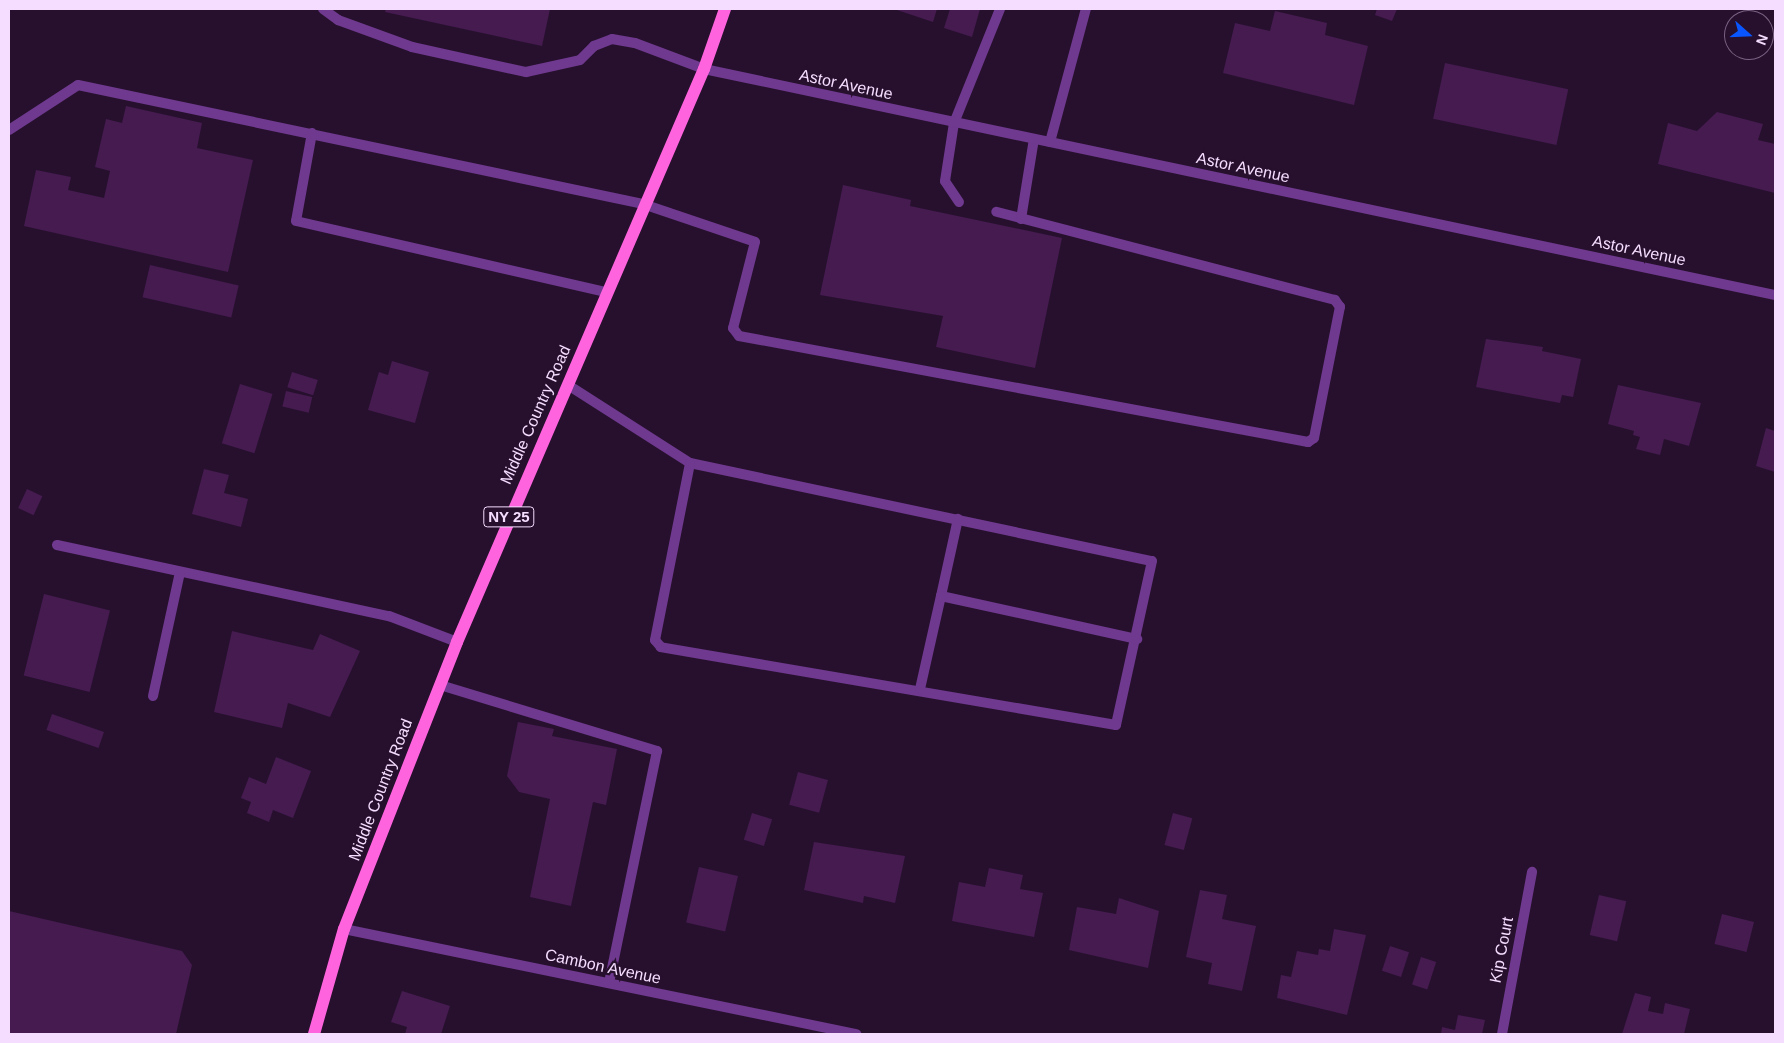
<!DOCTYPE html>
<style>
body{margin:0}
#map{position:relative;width:1784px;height:1043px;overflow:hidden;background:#27102e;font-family:Arial,sans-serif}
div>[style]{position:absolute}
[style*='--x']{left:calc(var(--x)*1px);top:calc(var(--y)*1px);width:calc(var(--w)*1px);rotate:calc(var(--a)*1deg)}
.building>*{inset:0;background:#451b50;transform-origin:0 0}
.service>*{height:10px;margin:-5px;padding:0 5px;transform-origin:5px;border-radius:5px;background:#6f398f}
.minor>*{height:10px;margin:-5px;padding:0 5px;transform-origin:5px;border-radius:5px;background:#6f398f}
.primary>*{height:12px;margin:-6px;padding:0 6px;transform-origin:6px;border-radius:6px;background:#ff64de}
span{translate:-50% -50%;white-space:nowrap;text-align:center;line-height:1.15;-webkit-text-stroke:4.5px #27102e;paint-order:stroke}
.shield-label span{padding:1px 4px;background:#27102e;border:1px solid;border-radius:4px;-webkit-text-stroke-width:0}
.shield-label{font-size:15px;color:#f5ddff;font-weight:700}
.street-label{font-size:16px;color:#f5ddff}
.frame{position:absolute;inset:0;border:10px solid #f5ddff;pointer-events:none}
.north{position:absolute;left:1724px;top:10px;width:50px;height:50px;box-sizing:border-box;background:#27102e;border:1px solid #796282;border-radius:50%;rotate:110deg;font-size:14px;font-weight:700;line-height:20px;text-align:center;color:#f5ddff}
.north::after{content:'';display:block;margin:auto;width:18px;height:22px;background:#0956ff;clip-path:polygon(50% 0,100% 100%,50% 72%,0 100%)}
</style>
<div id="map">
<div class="building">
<div style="clip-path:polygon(386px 9px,550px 9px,542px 46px,385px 12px)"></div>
<div style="clip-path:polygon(894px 9px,937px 9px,933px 22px)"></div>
<div style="clip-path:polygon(950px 9px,980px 9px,972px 37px,944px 28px)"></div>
<div style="clip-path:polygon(1377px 9px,1397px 9px,1392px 21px,1375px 15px)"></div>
<div style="clip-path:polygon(1275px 11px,1327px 23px,1325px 35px,1368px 46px,1354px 105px,1223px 73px,1235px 23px,1270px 31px)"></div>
<div style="left:1445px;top:63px;width:126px;height:57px;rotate:12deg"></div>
<div style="clip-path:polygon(126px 106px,202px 123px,197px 148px,253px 160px,228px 272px,24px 226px,36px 170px,71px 177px,68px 190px,104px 198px,110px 171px,95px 167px,106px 119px,122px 123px)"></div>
<div style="clip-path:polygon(1717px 112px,1763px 124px,1758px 140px,1775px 144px,1775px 193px,1658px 164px,1668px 123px,1697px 131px)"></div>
<div style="clip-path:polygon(843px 185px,911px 200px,910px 206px,1062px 238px,1035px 368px,936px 347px,943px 316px,820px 295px)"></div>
<div style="left:150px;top:265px;width:91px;height:33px;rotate:13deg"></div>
<div style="clip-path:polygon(1486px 339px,1543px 347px,1542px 351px,1581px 359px,1573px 397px,1562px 395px,1560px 403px,1476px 387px)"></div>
<div style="clip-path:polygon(392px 361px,429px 372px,415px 423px,368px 410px,379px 372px,388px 375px)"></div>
<div style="left:292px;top:372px;width:27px;height:16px;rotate:17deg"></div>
<div style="left:240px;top:384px;width:34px;height:62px;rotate:17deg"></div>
<div style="clip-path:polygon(1618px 385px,1701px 403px,1689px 446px,1664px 439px,1660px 455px,1636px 449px,1640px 437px,1633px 435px,1634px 431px,1608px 424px)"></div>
<div style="left:286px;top:391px;width:27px;height:16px;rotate:13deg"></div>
<div style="clip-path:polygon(1766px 428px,1775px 431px,1775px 472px,1756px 466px)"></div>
<div style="clip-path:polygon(204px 469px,229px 475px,224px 493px,248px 499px,241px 527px,192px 514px)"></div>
<div style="left:27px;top:489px;width:17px;height:21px;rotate:25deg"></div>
<div style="left:44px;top:594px;width:68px;height:84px;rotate:14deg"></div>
<div style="clip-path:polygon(232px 631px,313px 650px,320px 634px,360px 651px,330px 717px,288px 703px,282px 728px,214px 712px)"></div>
<div style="left:52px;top:714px;width:55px;height:17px;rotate:19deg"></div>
<div style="clip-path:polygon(518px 722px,554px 729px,552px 736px,617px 749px,606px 805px,593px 802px,571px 906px,530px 897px,550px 799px,519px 792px,507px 776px)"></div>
<div style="clip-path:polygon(276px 757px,311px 771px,293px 818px,273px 810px,269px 822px,247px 813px,251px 802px,241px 798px,249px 777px,266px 784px)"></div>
<div style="left:798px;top:772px;width:31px;height:34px;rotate:15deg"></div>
<div style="left:752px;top:813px;width:21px;height:28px;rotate:17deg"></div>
<div style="left:1173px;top:813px;width:20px;height:33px;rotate:15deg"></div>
<div style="clip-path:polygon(814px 842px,905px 856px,895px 903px,864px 896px,863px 903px,804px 890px)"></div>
<div style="left:699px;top:867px;width:40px;height:57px;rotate:13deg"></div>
<div style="clip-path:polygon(989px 868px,1023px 875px,1020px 889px,1043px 893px,1034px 937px,952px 921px,959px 882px,985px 887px)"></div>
<div style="clip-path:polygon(1200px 890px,1227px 895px,1222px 919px,1256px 926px,1242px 991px,1208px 984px,1212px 963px,1186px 957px)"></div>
<div style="left:1599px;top:895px;width:28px;height:41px;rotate:13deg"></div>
<div style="clip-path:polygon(1119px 898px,1159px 911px,1148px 968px,1069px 950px,1077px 907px,1116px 914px)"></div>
<div style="clip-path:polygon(9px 911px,182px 951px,192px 965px,176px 1034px,9px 1034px)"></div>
<div style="left:1722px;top:914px;width:33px;height:31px;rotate:14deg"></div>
<div style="clip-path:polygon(1334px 929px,1366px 935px,1347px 1015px,1277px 998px,1281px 975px,1291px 977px,1297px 951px,1318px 955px,1319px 949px,1330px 951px)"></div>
<div style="left:1390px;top:946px;width:20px;height:26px;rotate:18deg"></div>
<div style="left:1421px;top:957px;width:16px;height:29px;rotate:18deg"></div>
<div style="clip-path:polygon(402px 991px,450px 1006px,441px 1034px,405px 1034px,407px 1027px,391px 1022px)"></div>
<div style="clip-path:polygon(1635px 993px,1651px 997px,1648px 1011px,1663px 1014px,1665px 1003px,1690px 1009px,1684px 1034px,1622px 1034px)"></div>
<div style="clip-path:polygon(1458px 1015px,1485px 1020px,1482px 1034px,1441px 1034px,1442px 1027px,1455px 1030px)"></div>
</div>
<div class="service">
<div style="--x:323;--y:9;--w:19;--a:36"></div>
<div style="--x:338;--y:20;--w:79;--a:20"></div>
<div style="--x:412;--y:47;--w:117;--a:12.4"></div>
<div style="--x:526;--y:72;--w:55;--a:-12.5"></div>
<div style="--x:580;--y:60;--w:20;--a:-45"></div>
<div style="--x:594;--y:46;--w:19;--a:-21"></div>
<div style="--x:612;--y:39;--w:23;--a:10"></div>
<div style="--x:635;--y:43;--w:74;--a:20.6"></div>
<div style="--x:9;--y:130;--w:82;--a:-33.1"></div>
<div style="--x:78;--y:85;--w:577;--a:11.89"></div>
<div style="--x:643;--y:204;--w:118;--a:18.7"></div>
<div style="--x:755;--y:242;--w:89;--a:104.3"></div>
<div style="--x:733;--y:328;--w:10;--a:53"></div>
<div style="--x:739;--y:336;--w:579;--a:10.55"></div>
<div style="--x:1308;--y:442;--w:7;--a:-34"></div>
<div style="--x:1314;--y:438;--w:134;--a:-78.8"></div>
<div style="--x:1340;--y:307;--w:9;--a:-126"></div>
<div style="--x:1335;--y:300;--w:350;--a:-165.4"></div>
<div style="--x:312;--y:133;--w:89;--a:100.3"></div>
<div style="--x:296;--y:221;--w:317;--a:12.9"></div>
<div style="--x:1050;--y:142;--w:138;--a:-74.9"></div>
<div style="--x:959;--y:202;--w:25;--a:-124"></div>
<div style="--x:945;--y:181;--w:59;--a:-81.2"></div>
<div style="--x:954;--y:123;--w:123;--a:-68"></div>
<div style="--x:1021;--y:219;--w:81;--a:-80.8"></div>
<div style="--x:568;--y:385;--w:145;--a:32.6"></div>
<div style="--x:690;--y:463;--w:472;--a:12"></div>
<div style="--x:1152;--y:561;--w:168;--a:102.4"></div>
<div style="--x:1116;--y:725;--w:462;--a:-170.3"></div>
<div style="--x:661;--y:647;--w:9;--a:-131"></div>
<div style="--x:655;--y:640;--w:180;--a:-78.8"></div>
<div style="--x:57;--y:545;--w:340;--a:12.1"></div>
<div style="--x:389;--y:616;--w:73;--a:20.9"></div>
<div style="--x:941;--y:596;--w:79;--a:-77.6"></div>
<div style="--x:440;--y:685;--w:227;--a:16.9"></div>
<div style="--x:657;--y:751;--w:237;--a:101.7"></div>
<div style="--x:920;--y:689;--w:95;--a:-77.3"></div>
<div style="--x:941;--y:596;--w:201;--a:12.4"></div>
<div style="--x:153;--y:696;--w:127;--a:-77.7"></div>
</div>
<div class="minor">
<div style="--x:704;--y:69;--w:1095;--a:11.92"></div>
<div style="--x:344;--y:929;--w:523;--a:11.59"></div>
<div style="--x:1502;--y:1034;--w:165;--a:-79.5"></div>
</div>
<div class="primary">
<div style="--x:314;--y:1034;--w:109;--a:-74.1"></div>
<div style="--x:344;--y:929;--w:308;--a:-68.5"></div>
<div style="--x:457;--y:642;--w:624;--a:-66.68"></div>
<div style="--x:704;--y:69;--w:64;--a:-70.7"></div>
</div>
<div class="shield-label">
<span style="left:509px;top:517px">NY 25</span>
</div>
<div class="street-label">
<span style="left:846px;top:85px;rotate:12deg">Astor Avenue</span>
<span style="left:1243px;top:168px;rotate:12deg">Astor Avenue</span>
<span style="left:1639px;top:251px;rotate:12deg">Astor Avenue</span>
<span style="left:536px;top:415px;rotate:-66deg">Middle Country Road</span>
<span style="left:381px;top:790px;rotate:-69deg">Middle Country Road</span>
<span style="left:1502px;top:950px;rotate:-79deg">Kip Court</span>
<span style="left:603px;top:967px;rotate:12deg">Cambon Avenue</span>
</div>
<div class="frame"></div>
<div class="north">N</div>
</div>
